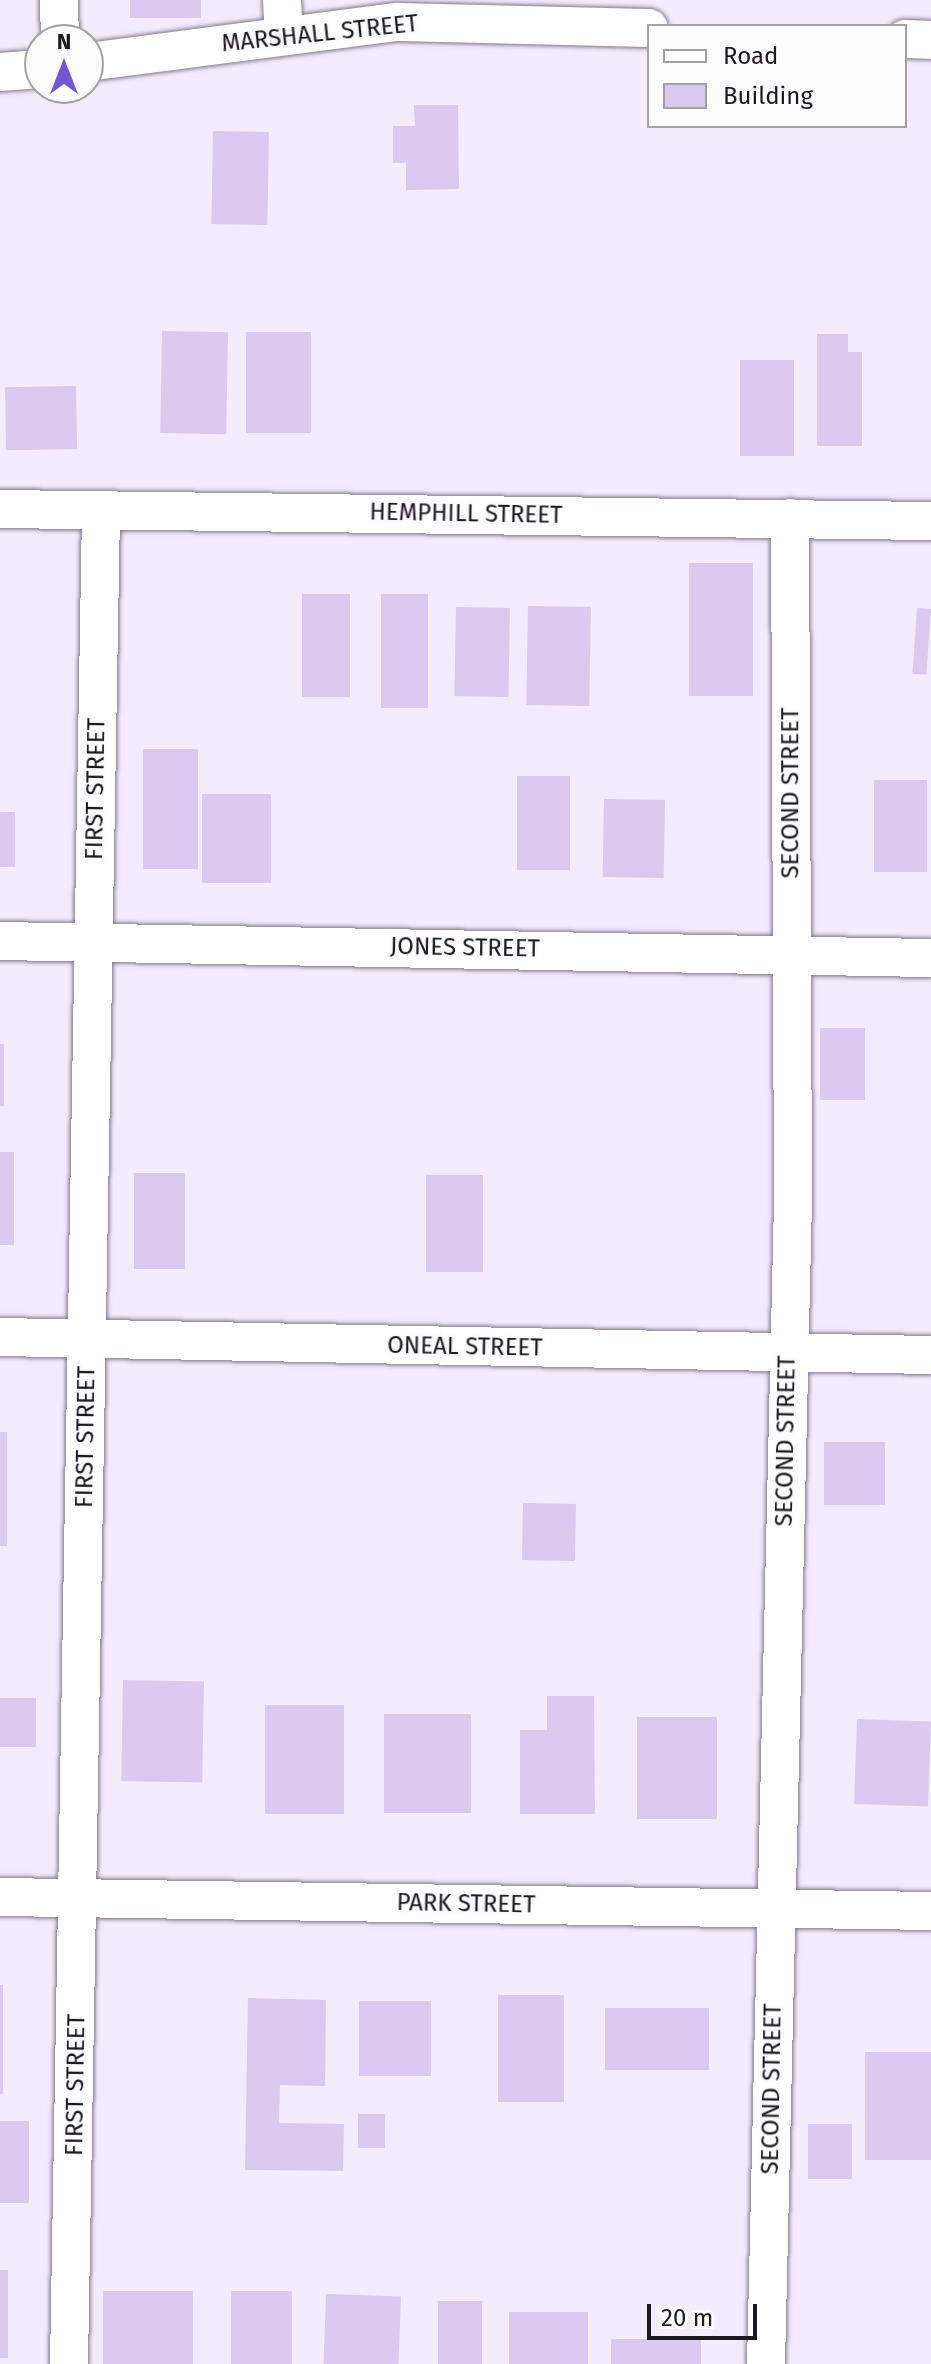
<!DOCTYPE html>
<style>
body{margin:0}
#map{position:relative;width:931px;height:2364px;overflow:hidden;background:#f4ebfd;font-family:"Fira Sans",sans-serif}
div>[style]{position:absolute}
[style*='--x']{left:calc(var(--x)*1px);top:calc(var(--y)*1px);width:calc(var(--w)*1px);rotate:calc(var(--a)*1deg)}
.building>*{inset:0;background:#dbc9ef;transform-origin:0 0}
.roads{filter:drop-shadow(0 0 2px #83798d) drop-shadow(0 0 2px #83798d)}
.minor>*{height:38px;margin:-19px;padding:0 19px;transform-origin:19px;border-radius:19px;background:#fff}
span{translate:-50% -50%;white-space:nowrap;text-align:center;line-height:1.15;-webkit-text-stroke:6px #fcfcfc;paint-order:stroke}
.street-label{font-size:24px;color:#1c1820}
.legend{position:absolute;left:647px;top:24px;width:260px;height:104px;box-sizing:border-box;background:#fcfcfc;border:2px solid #a2a1a4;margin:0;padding:10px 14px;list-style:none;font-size:24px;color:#1c1820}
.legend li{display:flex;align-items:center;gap:16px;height:40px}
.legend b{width:40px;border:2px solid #a2a1a4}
.north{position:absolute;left:24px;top:24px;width:80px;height:80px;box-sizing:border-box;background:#fcfcfc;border:2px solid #a2a1a4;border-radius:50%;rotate:0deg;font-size:22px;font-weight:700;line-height:32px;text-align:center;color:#1c1820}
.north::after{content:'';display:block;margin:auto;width:28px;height:36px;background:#7157d1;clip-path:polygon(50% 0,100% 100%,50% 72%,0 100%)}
.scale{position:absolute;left:647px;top:2304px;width:110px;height:36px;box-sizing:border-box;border:4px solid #1c1820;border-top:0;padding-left:10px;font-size:24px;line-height:28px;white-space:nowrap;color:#1c1820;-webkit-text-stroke:6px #fcfcfc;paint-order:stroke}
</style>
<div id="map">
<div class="building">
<div style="left:130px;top:0;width:71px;height:18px"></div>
<div style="clip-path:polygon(414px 105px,458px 105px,459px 189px,406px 190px,406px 163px,393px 163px,393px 126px,415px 126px)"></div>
<div style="left:213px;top:131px;width:56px;height:93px;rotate:1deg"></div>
<div style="left:162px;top:331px;width:66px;height:102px;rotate:1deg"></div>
<div style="left:246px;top:332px;width:65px;height:101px"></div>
<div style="clip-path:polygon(817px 334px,848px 334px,848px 352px,862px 352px,862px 446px,817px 446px)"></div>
<div style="left:740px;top:360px;width:54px;height:96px"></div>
<div style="left:76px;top:386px;width:63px;height:71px;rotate:89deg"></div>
<div style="left:689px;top:563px;width:64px;height:133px"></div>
<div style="left:302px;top:594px;width:48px;height:103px"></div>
<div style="left:381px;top:594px;width:47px;height:114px"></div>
<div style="left:528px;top:606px;width:63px;height:99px;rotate:1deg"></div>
<div style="left:456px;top:607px;width:54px;height:89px;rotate:1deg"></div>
<div style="left:917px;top:608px;width:14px;height:66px;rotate:4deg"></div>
<div style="left:143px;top:749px;width:55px;height:120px"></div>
<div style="left:517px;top:776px;width:53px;height:94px"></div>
<div style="left:874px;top:780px;width:53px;height:92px"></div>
<div style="left:202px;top:794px;width:69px;height:89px"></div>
<div style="left:604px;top:799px;width:61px;height:78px;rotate:1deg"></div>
<div style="left:0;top:812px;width:15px;height:55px"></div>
<div style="left:820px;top:1028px;width:45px;height:72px"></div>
<div style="left:0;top:1044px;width:4px;height:62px"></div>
<div style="left:0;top:1152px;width:14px;height:93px"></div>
<div style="left:134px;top:1173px;width:51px;height:96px"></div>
<div style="left:426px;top:1175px;width:57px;height:97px"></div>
<div style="left:0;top:1432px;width:7px;height:114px"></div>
<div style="left:824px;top:1442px;width:61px;height:63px"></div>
<div style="left:523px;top:1503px;width:53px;height:57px;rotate:1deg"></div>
<div style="left:123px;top:1680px;width:81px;height:101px;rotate:1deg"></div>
<div style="clip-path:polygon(547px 1696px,594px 1696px,595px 1814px,520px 1814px,520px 1730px,547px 1730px)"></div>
<div style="left:0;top:1698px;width:36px;height:49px"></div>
<div style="left:265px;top:1705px;width:79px;height:109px"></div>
<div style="left:384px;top:1714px;width:87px;height:99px"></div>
<div style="left:637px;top:1717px;width:80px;height:102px"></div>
<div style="left:857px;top:1719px;width:74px;height:85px;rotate:2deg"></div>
<div style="left:0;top:1985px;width:3px;height:109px"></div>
<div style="left:498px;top:1995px;width:66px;height:107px"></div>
<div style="clip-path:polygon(248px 1998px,326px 2000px,325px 2086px,280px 2085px,279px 2123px,344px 2124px,343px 2171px,245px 2170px)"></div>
<div style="left:359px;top:2001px;width:72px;height:75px"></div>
<div style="left:605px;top:2008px;width:104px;height:62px"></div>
<div style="left:931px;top:2052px;width:108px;height:66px;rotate:90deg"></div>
<div style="left:358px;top:2114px;width:27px;height:34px"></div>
<div style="left:0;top:2121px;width:29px;height:82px"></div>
<div style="left:808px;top:2124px;width:44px;height:55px"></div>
<div style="left:0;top:2270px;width:8px;height:88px"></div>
<div style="left:103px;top:2291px;width:90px;height:73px"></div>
<div style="left:231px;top:2291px;width:61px;height:73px"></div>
<div style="left:326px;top:2294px;width:75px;height:70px;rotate:2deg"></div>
<div style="left:438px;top:2301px;width:44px;height:63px"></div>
<div style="left:509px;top:2312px;width:79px;height:52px"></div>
<div style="left:611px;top:2339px;width:90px;height:25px"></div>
</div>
<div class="roads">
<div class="minor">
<div style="--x:59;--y:0;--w:40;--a:88.6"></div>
<div style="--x:282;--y:0;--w:36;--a:87"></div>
<div style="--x:905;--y:39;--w:26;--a:2"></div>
<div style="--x:88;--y:62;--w:313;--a:-7.4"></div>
<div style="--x:398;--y:22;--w:251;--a:1.4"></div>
<div style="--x:0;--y:72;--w:40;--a:-4.3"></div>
<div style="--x:0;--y:509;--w:931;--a:0.74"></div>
<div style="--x:0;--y:941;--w:931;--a:1.05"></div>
<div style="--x:0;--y:1337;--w:931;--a:1.11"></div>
<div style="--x:0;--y:1897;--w:931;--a:0.86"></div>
<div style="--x:69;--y:2364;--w:1854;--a:-89.01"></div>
<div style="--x:766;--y:2364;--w:1162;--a:-88.67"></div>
<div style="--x:793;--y:1202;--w:684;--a:-90.25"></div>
</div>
</div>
<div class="street-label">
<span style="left:320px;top:34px;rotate:-6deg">MARSHALL STREET</span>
<span style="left:466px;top:514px;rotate:1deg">HEMPHILL STREET</span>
<span style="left:96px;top:789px;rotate:-89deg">FIRST STREET</span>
<span style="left:791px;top:793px;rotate:-90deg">SECOND STREET</span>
<span style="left:465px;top:948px;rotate:1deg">JONES STREET</span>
<span style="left:465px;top:1347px;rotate:1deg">ONEAL STREET</span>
<span style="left:86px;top:1437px;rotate:-89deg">FIRST STREET</span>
<span style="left:786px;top:1441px;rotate:-89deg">SECOND STREET</span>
<span style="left:466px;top:1904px;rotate:1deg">PARK STREET</span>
<span style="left:76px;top:2085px;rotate:-89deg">FIRST STREET</span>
<span style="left:772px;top:2089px;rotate:-89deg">SECOND STREET</span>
</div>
<ul class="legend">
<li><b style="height:10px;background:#fff"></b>Road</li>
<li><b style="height:22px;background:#dbc9ef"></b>Building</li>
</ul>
<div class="north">N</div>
<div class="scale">20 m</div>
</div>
